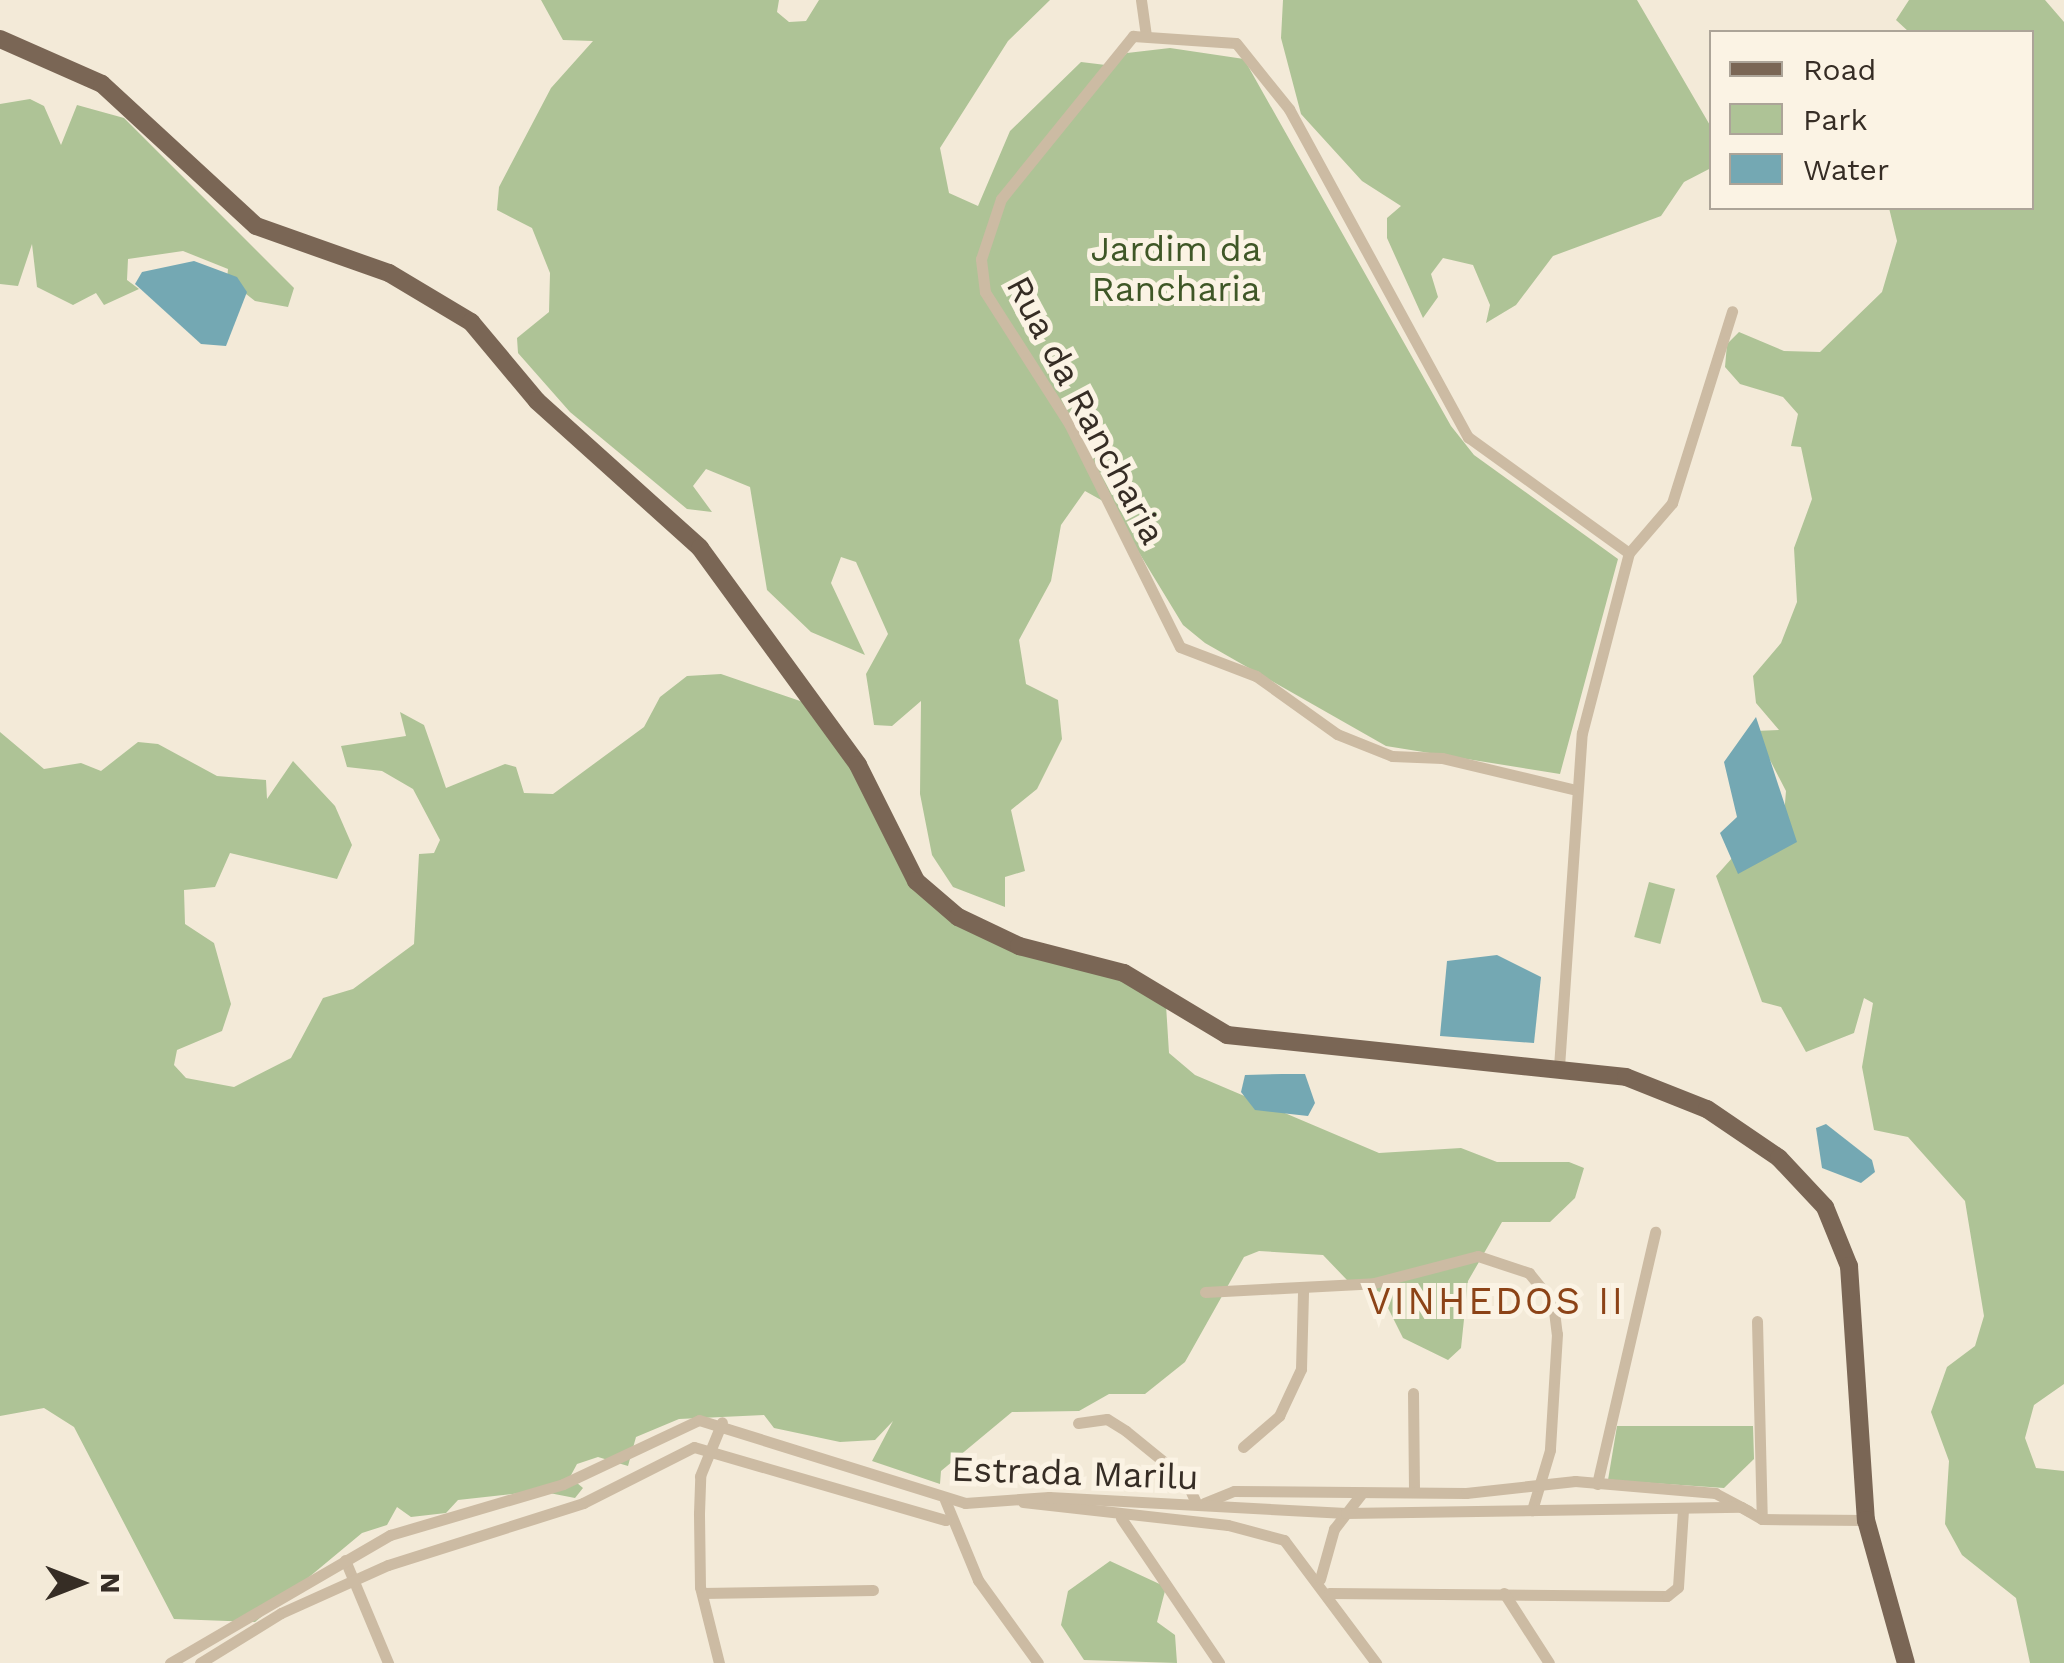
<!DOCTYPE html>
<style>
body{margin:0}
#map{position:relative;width:2064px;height:1663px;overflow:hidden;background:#f3ead8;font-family:"Work Sans",sans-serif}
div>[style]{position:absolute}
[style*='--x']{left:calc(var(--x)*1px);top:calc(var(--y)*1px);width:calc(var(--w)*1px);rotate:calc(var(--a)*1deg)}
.green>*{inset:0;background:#aec396;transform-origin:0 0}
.water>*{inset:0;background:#74a8b3}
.street>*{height:11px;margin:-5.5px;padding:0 5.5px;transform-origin:5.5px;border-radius:5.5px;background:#ccbba3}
.primary>*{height:18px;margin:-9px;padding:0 9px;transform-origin:9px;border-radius:9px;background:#7a6655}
span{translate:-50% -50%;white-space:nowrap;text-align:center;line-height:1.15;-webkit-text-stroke:10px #fbf3e4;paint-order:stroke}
.park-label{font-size:35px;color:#3f5727}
.street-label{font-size:35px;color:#362d25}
.neighbourhood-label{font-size:38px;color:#8c4317;letter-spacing:2.5px}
.legend{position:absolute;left:1709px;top:30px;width:325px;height:180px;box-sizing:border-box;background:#fbf3e4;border:2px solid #aca498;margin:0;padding:12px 18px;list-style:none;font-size:30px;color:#362d25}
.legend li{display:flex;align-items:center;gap:20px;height:50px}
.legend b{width:50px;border:2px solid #aca498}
.north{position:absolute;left:30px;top:1533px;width:100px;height:100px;-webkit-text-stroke:8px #fbf3e4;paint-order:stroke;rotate:90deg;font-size:28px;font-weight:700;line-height:40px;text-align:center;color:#362d25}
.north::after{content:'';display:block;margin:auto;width:35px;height:45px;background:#362d25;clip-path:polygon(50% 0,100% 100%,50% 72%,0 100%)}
</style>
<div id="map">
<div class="green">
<div style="clip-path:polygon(541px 0,779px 0,777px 12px,789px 22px,806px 21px,819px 0,1050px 0,1008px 41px,940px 148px,949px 193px,978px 206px,1010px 131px,1081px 62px,1114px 66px,1127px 53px,1170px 48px,1244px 59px,1451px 426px,1474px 455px,1618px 559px,1560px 774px,1386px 746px,1205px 643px,1183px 625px,1110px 505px,1085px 491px,1061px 525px,1051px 581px,1019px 640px,1026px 684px,1058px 700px,1062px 739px,1037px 789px,1011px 810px,1025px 871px,1005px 877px,1005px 907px,953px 887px,932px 855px,920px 794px,921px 701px,892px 726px,874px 725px,866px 674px,888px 634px,856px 562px,841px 557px,831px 583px,865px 655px,811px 632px,767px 590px,750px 487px,706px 469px,693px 486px,712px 512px,687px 509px,570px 412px,518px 353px,517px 338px,549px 312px,550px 273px,532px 228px,497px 210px,499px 187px,551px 88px,593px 41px,563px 40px)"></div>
<div style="clip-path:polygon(1283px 0,1637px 0,1711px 127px,1711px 168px,1684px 182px,1661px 216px,1553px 256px,1516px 305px,1486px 323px,1490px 305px,1473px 265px,1443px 258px,1431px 274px,1438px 297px,1423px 318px,1387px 238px,1387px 218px,1401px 206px,1362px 181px,1301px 114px,1281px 38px)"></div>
<div style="clip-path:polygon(1909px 0,2045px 0,2064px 22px,2064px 1384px,2034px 1405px,2025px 1438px,2036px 1468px,2064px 1471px,2064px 1663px,2030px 1663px,2016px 1598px,1962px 1555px,1945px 1524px,1949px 1461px,1931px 1412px,1947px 1367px,1975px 1346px,1984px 1316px,1965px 1201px,1908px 1137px,1874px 1130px,1862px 1067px,1873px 1003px,1864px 998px,1854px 1033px,1806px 1052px,1781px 1007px,1762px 1002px,1716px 876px,1741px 848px,1783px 828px,1786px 791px,1755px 731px,1779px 730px,1756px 703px,1753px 676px,1781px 643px,1797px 602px,1794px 548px,1812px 499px,1801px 447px,1791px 446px,1798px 414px,1783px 397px,1740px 384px,1725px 367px,1727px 344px,1739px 332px,1784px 351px,1820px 352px,1882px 292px,1897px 241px,1889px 208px,2032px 208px,2032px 32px,1909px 32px,1896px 20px)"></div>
<div style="clip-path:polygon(30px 99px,44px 106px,61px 145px,77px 105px,124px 118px,294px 288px,288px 307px,255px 301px,227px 279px,228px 269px,183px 251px,128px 259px,127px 280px,139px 289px,104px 305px,96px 293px,73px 305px,37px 287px,32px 244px,18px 286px,0 284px,0 104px)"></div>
<div style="clip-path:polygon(721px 674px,806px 703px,856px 765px,899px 860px,950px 911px,1121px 977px,1166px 1005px,1169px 1053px,1195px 1075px,1379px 1153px,1461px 1148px,1497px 1162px,1569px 1162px,1584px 1168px,1575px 1198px,1550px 1222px,1502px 1222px,1468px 1281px,1461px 1348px,1448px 1360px,1403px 1338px,1380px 1292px,1347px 1280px,1323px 1255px,1259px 1251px,1244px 1257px,1185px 1362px,1145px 1394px,1109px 1394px,1079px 1411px,1012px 1412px,941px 1471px,940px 1484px,872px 1461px,893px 1421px,875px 1440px,840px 1442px,774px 1428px,764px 1415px,679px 1419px,636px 1437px,628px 1466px,598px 1457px,577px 1464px,570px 1477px,583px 1488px,575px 1498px,539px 1491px,458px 1500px,446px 1513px,411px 1517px,397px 1507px,387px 1525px,362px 1533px,255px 1622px,174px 1619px,74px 1427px,44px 1408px,0 1416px,0 732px,44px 769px,81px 763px,101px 771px,138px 742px,158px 744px,217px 776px,266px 780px,267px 799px,293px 761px,335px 806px,352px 845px,337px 879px,230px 853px,215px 887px,184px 890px,185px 924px,214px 943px,231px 1004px,222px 1031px,177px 1050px,174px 1065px,186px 1078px,234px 1087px,291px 1058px,323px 998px,353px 989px,414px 944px,419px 854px,434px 853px,440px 840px,413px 789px,382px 771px,347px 767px,341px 746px,406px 736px,400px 712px,424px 725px,446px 788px,505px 764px,516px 767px,524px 793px,553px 794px,644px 727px,660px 697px,687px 676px)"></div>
<div style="left:1649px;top:882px;width:27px;height:57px;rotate:15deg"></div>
<div style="clip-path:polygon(1617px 1426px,1753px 1426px,1754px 1459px,1724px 1488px,1608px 1480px)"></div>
<div style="clip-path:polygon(1110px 1561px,1166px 1587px,1157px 1622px,1175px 1635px,1177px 1663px,1084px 1660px,1061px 1625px,1068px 1591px)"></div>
</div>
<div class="water">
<div style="clip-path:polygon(194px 261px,237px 277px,247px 292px,226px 346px,201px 344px,135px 284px,142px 272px)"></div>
<div style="clip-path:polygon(1756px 717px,1797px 842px,1738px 874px,1720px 833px,1737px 817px,1724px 762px)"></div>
<div style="clip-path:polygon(1497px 955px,1541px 977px,1534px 1043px,1440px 1036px,1447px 961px)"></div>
<div style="clip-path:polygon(1282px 1074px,1305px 1074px,1315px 1103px,1308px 1116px,1255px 1110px,1241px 1092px,1245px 1075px)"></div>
<div style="clip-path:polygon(1826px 1124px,1872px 1160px,1875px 1172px,1861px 1183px,1822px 1168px,1816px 1128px)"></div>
</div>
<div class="street">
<div style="--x:1141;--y:0;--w:36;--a:82"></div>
<div style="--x:1572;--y:789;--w:134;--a:-166.6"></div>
<div style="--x:1442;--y:758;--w:50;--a:-177.7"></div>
<div style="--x:1392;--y:756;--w:59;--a:-158.2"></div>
<div style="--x:1337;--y:734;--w:100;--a:-144.4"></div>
<div style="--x:1256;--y:676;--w:81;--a:-159.1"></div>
<div style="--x:1180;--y:647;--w:248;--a:-116.4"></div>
<div style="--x:1070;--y:425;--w:158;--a:-122.6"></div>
<div style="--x:985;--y:292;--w:33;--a:-97"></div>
<div style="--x:981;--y:259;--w:63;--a:-71.6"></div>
<div style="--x:1001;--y:199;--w:210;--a:-51"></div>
<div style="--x:1133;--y:36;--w:103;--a:3.9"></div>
<div style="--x:1236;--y:43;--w:85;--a:51.2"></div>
<div style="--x:1289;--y:109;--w:374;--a:61.4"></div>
<div style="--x:1468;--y:437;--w:198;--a:35.8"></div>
<div style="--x:1559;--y:1067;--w:335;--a:-86.1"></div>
<div style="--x:1582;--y:733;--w:186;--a:-75.4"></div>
<div style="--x:1629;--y:553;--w:66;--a:-49.3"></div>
<div style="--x:1672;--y:503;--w:201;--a:-72.6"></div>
<div style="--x:1205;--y:1292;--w:169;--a:-3"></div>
<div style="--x:1374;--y:1283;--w:107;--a:-14.6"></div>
<div style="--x:1478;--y:1256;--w:54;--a:18.4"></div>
<div style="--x:1529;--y:1273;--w:38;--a:51"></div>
<div style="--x:1553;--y:1303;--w:31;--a:83"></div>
<div style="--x:1557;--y:1334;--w:116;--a:93.5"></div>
<div style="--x:1550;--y:1450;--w:63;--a:106.7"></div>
<div style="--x:1757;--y:1321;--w:198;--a:88.6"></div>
<div style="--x:1413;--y:1393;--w:99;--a:89.4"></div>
<div style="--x:1078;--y:1423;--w:29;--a:-8"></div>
<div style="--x:1107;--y:1419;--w:22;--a:32"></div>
<div style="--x:1126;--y:1431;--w:76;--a:39.1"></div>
<div style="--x:1185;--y:1479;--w:26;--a:65"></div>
<div style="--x:1243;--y:1447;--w:48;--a:-40.7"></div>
<div style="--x:1279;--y:1416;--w:52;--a:-64.9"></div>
<div style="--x:1301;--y:1369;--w:79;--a:-88.5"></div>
<div style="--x:1597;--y:1484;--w:259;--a:-77"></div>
<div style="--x:945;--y:1500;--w:87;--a:67.6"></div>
<div style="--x:978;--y:1580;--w:102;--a:54.1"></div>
<div style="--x:1023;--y:1502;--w:206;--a:6.4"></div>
<div style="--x:1228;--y:1525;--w:58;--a:15"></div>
<div style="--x:1284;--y:1540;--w:154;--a:53.2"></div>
<div style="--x:1204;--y:1503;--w:32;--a:-22"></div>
<div style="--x:1234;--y:1491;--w:232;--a:0.5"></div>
<div style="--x:1466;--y:1493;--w:110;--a:-6.3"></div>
<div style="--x:1575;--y:1481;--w:141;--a:4.9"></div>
<div style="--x:1715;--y:1493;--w:38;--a:28"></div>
<div style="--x:1121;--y:1518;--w:175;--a:55.9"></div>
<div style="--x:345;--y:1560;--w:112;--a:67.3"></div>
<div style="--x:1320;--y:1579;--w:52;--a:-74.4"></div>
<div style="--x:1334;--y:1529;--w:46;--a:-52.1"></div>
<div style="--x:702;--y:1593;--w:171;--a:-1"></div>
<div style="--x:1329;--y:1593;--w:338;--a:0.5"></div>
<div style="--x:1667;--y:1596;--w:14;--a:-39"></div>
<div style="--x:1678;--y:1587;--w:78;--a:-86.3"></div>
<div style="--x:1504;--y:1593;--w:83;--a:57.3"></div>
<div style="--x:170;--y:1663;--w:255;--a:-30.2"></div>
<div style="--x:390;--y:1535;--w:180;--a:-16.4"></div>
<div style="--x:563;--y:1484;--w:150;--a:-25.2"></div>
<div style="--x:699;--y:1420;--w:279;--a:17.3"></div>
<div style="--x:965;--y:1503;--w:84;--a:-4.1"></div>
<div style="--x:1049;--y:1497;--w:297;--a:3.1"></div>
<div style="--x:1346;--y:1513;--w:395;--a:-0.9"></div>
<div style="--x:1741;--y:1507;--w:24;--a:30"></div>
<div style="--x:1762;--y:1519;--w:104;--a:0.6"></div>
<div style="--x:200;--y:1663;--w:95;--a:-31.7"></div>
<div style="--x:281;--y:1613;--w:117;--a:-24.2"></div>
<div style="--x:388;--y:1565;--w:205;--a:-17.6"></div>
<div style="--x:583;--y:1503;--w:124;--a:-26.8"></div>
<div style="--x:694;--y:1447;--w:262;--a:16.2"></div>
<div style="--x:719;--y:1663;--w:78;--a:-104"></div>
<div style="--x:700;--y:1587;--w:74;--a:-90.8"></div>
<div style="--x:699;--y:1513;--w:37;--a:-88"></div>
<div style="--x:700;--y:1476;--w:58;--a:-67.8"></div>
</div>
<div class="primary">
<div style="--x:0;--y:39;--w:111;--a:23.8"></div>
<div style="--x:102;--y:84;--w:209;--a:42.7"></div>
<div style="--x:256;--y:226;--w:141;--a:19.5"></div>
<div style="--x:389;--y:273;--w:96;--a:30.9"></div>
<div style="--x:471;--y:322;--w:103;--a:50.1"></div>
<div style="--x:537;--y:401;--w:219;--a:42"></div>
<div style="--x:700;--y:548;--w:268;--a:53.9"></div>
<div style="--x:858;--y:765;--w:130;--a:63.4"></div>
<div style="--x:916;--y:881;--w:55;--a:40.6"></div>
<div style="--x:958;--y:917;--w:68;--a:25.4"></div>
<div style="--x:1019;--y:946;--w:108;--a:14.4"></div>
<div style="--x:1124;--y:973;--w:120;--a:31"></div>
<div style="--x:1227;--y:1035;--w:401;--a:6"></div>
<div style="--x:1626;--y:1077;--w:87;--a:21.6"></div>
<div style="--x:1707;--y:1109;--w:87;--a:34.2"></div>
<div style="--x:1779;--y:1158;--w:67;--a:46.8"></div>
<div style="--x:1825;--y:1207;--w:64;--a:67.9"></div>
<div style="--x:1849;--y:1266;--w:255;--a:86.2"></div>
<div style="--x:1866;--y:1520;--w:148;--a:74.4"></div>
</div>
<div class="park-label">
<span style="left:1176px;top:269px">Jardim da<br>Rancharia</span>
</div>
<div class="street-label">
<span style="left:1086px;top:410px;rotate:62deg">Rua da Rancharia</span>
<span style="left:1075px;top:1473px;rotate:2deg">Estrada Marilu</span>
</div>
<div class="neighbourhood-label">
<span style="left:1496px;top:1302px">VINHEDOS II</span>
</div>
<ul class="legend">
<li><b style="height:12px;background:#7a6655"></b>Road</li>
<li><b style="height:28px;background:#aec396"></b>Park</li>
<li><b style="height:28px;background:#74a8b3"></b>Water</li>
</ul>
<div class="north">N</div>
</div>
